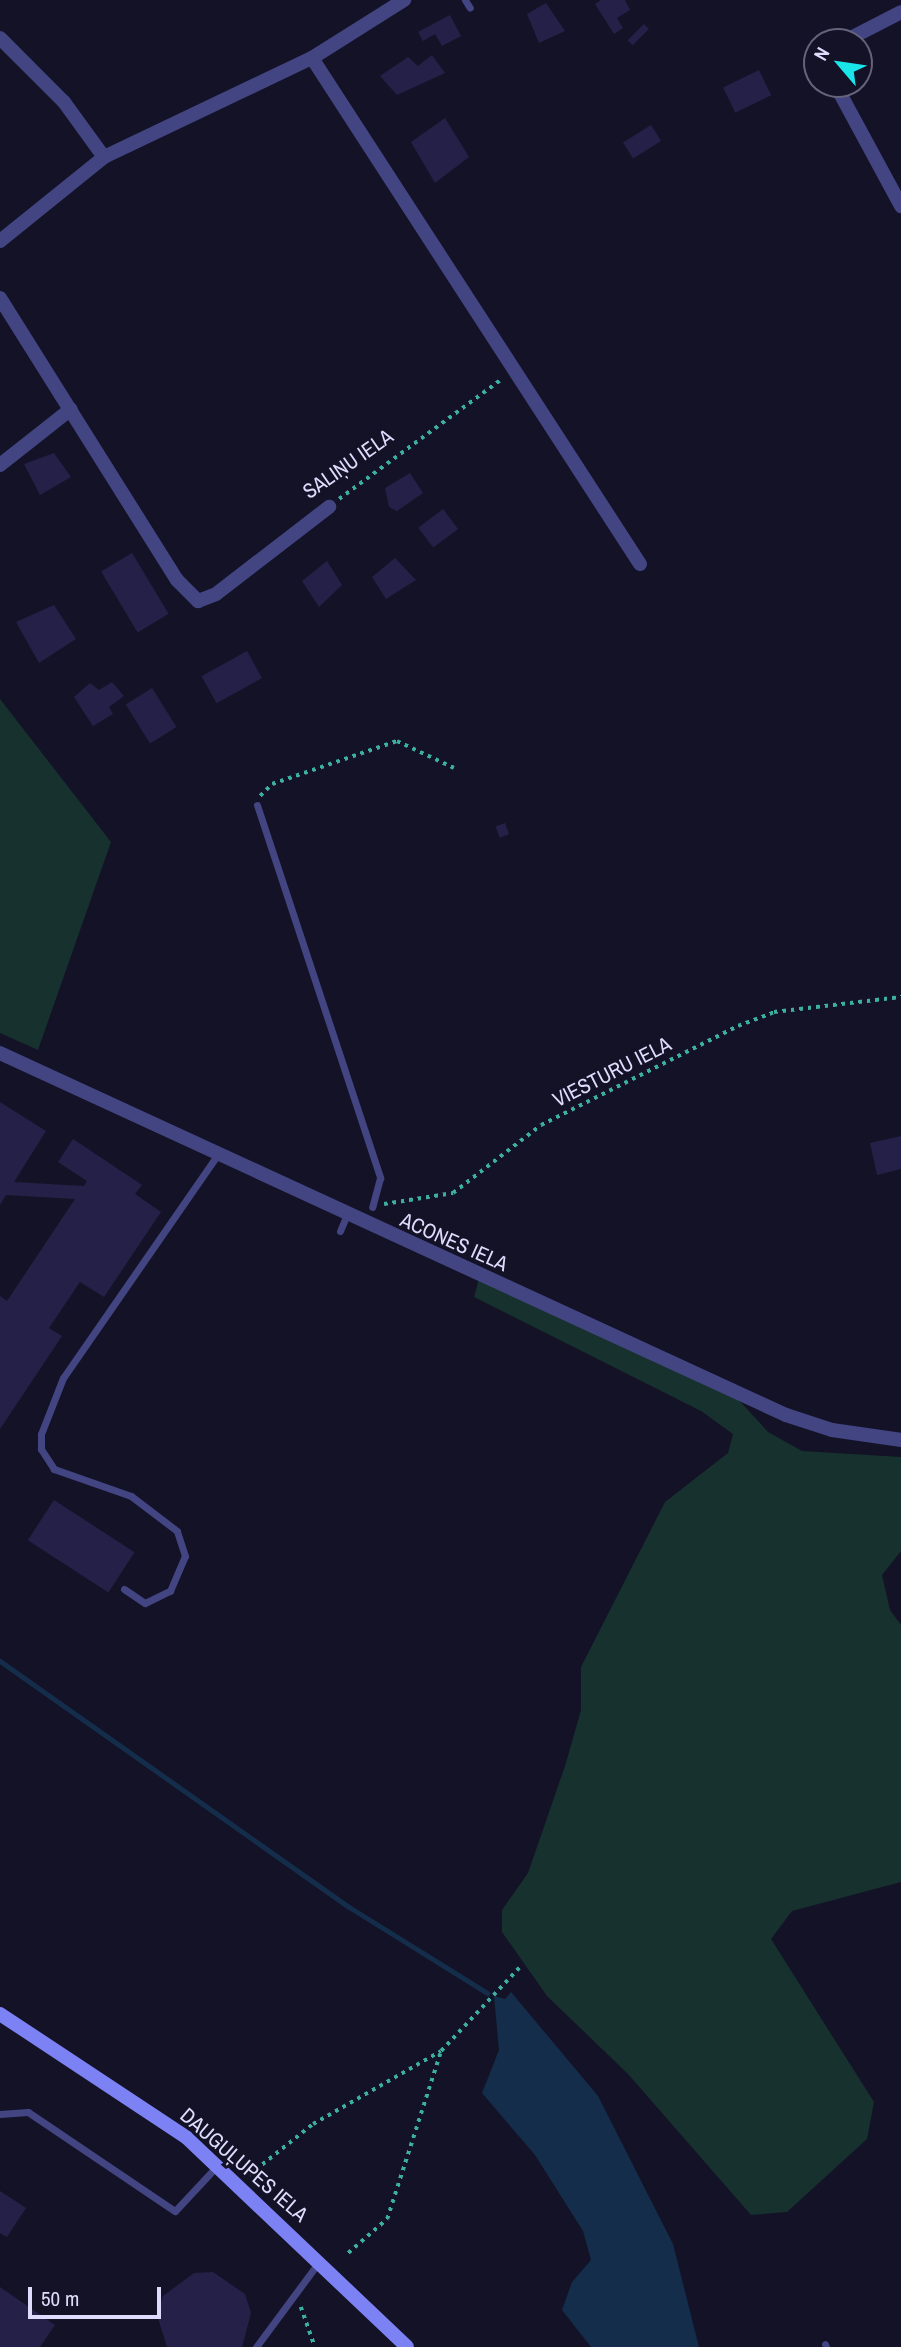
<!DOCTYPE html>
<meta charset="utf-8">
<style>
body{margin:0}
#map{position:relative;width:901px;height:2347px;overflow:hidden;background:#141227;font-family:"Archivo Narrow",sans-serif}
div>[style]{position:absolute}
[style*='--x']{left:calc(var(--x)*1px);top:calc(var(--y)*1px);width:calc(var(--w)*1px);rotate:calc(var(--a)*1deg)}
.green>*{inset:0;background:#16312e}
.water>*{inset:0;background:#142d4a}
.stream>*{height:5px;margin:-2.5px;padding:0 2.5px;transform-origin:2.5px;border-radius:2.5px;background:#142d4a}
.building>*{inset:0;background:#252047;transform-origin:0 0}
.path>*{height:3.5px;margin-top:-1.75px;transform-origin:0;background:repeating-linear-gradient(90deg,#3cb0a0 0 3.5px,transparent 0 8.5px)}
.lane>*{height:7px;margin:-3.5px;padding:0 3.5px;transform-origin:3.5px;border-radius:3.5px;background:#424582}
.street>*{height:14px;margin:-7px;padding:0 7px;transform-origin:7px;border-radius:7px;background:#424582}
.secondary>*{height:14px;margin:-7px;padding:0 7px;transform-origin:7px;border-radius:7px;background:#7c82f3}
span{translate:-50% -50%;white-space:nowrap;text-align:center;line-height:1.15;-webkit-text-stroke:6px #141227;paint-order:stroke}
.street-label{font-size:21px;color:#dddcfc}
.north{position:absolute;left:803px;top:28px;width:70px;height:70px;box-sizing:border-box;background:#141227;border:2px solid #64637c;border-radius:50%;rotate:299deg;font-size:19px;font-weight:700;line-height:28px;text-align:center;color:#dddcfc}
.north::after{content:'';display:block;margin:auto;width:24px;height:32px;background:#1ae6ea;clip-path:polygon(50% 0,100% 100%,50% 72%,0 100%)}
.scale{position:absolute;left:28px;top:2287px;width:133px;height:32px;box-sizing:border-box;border:4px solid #dddcfc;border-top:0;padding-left:9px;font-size:21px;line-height:24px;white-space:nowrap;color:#dddcfc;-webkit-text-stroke:5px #141227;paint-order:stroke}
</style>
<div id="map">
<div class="green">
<div style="clip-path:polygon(0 699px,111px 842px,38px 1050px,0 1033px)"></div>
<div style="clip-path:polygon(480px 1275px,737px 1398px,768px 1432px,802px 1451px,901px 1457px,901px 1551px,882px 1575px,890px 1610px,901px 1625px,901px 1882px,792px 1911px,771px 1939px,874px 2102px,867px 2139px,787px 2212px,751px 2215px,628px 2074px,547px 1996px,502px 1932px,502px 1910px,528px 1873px,565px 1766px,581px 1710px,581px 1667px,665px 1502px,728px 1453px,733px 1434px,701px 1411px,474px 1297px)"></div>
</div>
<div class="water">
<div style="clip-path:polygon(511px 1992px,598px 2096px,673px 2244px,699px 2347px,591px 2347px,562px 2310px,572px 2282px,591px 2260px,583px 2231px,535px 2155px,482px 2093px,499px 2050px,494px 1996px,505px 1999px)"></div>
</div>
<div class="stream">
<div style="--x:0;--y:1661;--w:427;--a:35.2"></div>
<div style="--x:349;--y:1907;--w:163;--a:31.9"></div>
</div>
<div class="building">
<div style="clip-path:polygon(601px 0,625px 0,630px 10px,617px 18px,623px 28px,614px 34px,595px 4px)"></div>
<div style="clip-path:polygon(546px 3px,565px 31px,539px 43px,527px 14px)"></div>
<div style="clip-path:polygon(450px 15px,461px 36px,442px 46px,435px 34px,423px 41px,418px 32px)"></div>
<div style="left:644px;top:24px;width:7px;height:23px;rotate:45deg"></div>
<div style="clip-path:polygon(432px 55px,445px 73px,397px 95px,380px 76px,408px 57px,418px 66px)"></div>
<div style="left:759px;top:70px;width:28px;height:40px;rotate:64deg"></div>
<div style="clip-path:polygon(445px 118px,469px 157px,435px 183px,411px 142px)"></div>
<div style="left:651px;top:125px;width:19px;height:33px;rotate:58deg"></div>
<div style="clip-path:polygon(54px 453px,71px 477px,40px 495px,24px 464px)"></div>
<div style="clip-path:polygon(410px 473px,423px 493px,397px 511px,389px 507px,385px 488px)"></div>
<div style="left:443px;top:509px;width:25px;height:31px;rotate:53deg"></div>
<div style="left:132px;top:553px;width:71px;height:36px;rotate:59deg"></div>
<div style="clip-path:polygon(395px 558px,416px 580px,386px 599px,372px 577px)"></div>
<div style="clip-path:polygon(327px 561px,342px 585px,319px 607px,302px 581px)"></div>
<div style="clip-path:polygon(54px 605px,76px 639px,39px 663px,16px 622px)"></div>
<div style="left:247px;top:651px;width:31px;height:52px;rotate:61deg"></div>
<div style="clip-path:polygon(112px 682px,124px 696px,109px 707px,113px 714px,93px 726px,74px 697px,90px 683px,99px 690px)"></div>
<div style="left:152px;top:688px;width:46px;height:31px;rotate:58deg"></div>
<div style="left:505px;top:823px;width:12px;height:10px;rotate:70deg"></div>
<div style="clip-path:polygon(0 1102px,46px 1131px,14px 1182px,84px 1186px,87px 1181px,58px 1162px,73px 1139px,142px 1185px,135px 1194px,161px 1212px,104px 1297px,80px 1282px,49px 1328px,62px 1336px,0 1429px,0 1296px,7px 1301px,75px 1199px,6px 1195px,0 1205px)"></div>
<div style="clip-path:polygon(901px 1136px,901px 1169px,877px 1175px,870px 1143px)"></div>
<div style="left:54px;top:1500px;width:96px;height:48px;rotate:33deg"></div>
<div style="clip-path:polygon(0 2191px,26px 2208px,7px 2237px,0 2233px)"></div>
<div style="clip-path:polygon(213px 2272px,245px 2294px,251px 2313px,242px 2347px,167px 2347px,157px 2315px,163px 2296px,194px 2273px)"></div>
<div style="clip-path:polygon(0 2287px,55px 2325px,40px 2347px,0 2347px)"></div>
</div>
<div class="path">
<div style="--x:339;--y:499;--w:202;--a:-36.4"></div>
<div style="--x:260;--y:796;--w:17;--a:-45"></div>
<div style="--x:272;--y:784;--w:132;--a:-19"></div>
<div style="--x:397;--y:741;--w:63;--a:25.3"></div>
<div style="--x:384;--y:1204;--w:70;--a:-9.1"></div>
<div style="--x:453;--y:1193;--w:111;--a:-37.7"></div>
<div style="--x:541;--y:1125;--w:220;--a:-26.7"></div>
<div style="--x:738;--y:1026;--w:39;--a:-21"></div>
<div style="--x:774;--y:1012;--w:128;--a:-6.7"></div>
<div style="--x:249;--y:2175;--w:82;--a:-38.6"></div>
<div style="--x:313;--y:2124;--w:147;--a:-29.7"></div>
<div style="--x:348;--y:2253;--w:52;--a:-41.1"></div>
<div style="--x:387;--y:2219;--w:176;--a:-72.2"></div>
<div style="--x:441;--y:2051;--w:115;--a:-46.8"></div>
<div style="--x:301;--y:2307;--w:42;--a:70.7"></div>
</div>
<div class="lane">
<div style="--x:465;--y:0;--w:9;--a:58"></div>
<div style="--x:257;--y:805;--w:393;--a:71.7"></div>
<div style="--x:380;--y:1178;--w:30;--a:105"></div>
<div style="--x:340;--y:1231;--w:15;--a:-67"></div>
<div style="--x:124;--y:1589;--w:25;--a:34"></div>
<div style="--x:145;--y:1603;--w:28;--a:-26"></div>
<div style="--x:170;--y:1591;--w:38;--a:-67"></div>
<div style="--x:185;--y:1556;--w:26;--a:-108"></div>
<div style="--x:177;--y:1531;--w:58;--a:-142.7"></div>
<div style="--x:131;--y:1496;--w:82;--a:-160.7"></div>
<div style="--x:54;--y:1469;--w:24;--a:-123"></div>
<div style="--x:41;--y:1449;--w:15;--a:-90"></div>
<div style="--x:41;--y:1434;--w:60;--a:-68.6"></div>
<div style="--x:63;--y:1378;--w:269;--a:-55.3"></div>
<div style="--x:0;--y:2114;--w:28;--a:-4"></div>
<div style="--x:28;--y:2112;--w:177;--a:34"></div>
<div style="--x:175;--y:2211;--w:62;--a:-47"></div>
<div style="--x:825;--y:2344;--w:3;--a:72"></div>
<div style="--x:256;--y:2347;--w:106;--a:-53.5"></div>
</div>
<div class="street">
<div style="--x:0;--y:38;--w:91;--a:45"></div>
<div style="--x:64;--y:102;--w:68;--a:54"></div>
<div style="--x:843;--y:42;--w:65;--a:-27.3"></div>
<div style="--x:312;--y:58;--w:603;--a:57.05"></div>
<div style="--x:835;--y:84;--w:139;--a:61.6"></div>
<div style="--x:0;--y:241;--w:134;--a:-38.9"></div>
<div style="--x:104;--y:157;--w:230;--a:-25.5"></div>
<div style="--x:312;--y:58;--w:109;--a:-32.2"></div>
<div style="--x:0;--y:298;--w:333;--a:57.9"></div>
<div style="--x:177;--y:580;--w:30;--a:45"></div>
<div style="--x:198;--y:601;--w:19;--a:-21"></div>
<div style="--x:216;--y:594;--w:143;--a:-37.6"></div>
<div style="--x:0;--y:465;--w:90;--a:-38.3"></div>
<div style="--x:0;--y:1053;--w:865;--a:24.73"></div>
<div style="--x:786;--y:1415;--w:48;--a:18.1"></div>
<div style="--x:832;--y:1430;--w:70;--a:8.2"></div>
</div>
<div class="secondary">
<div style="--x:0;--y:2014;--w:224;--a:33.5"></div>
<div style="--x:187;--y:2138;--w:303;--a:43.5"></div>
</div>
<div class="street-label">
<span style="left:348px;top:464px;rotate:-35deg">SALIŅU IELA</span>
<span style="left:612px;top:1072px;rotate:-27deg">VIESTURU IELA</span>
<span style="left:454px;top:1242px;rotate:24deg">ACONES IELA</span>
<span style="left:244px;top:2165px;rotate:41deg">DAUGUĻUPES IELA</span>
</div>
<div class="north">N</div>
<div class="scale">50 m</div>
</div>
